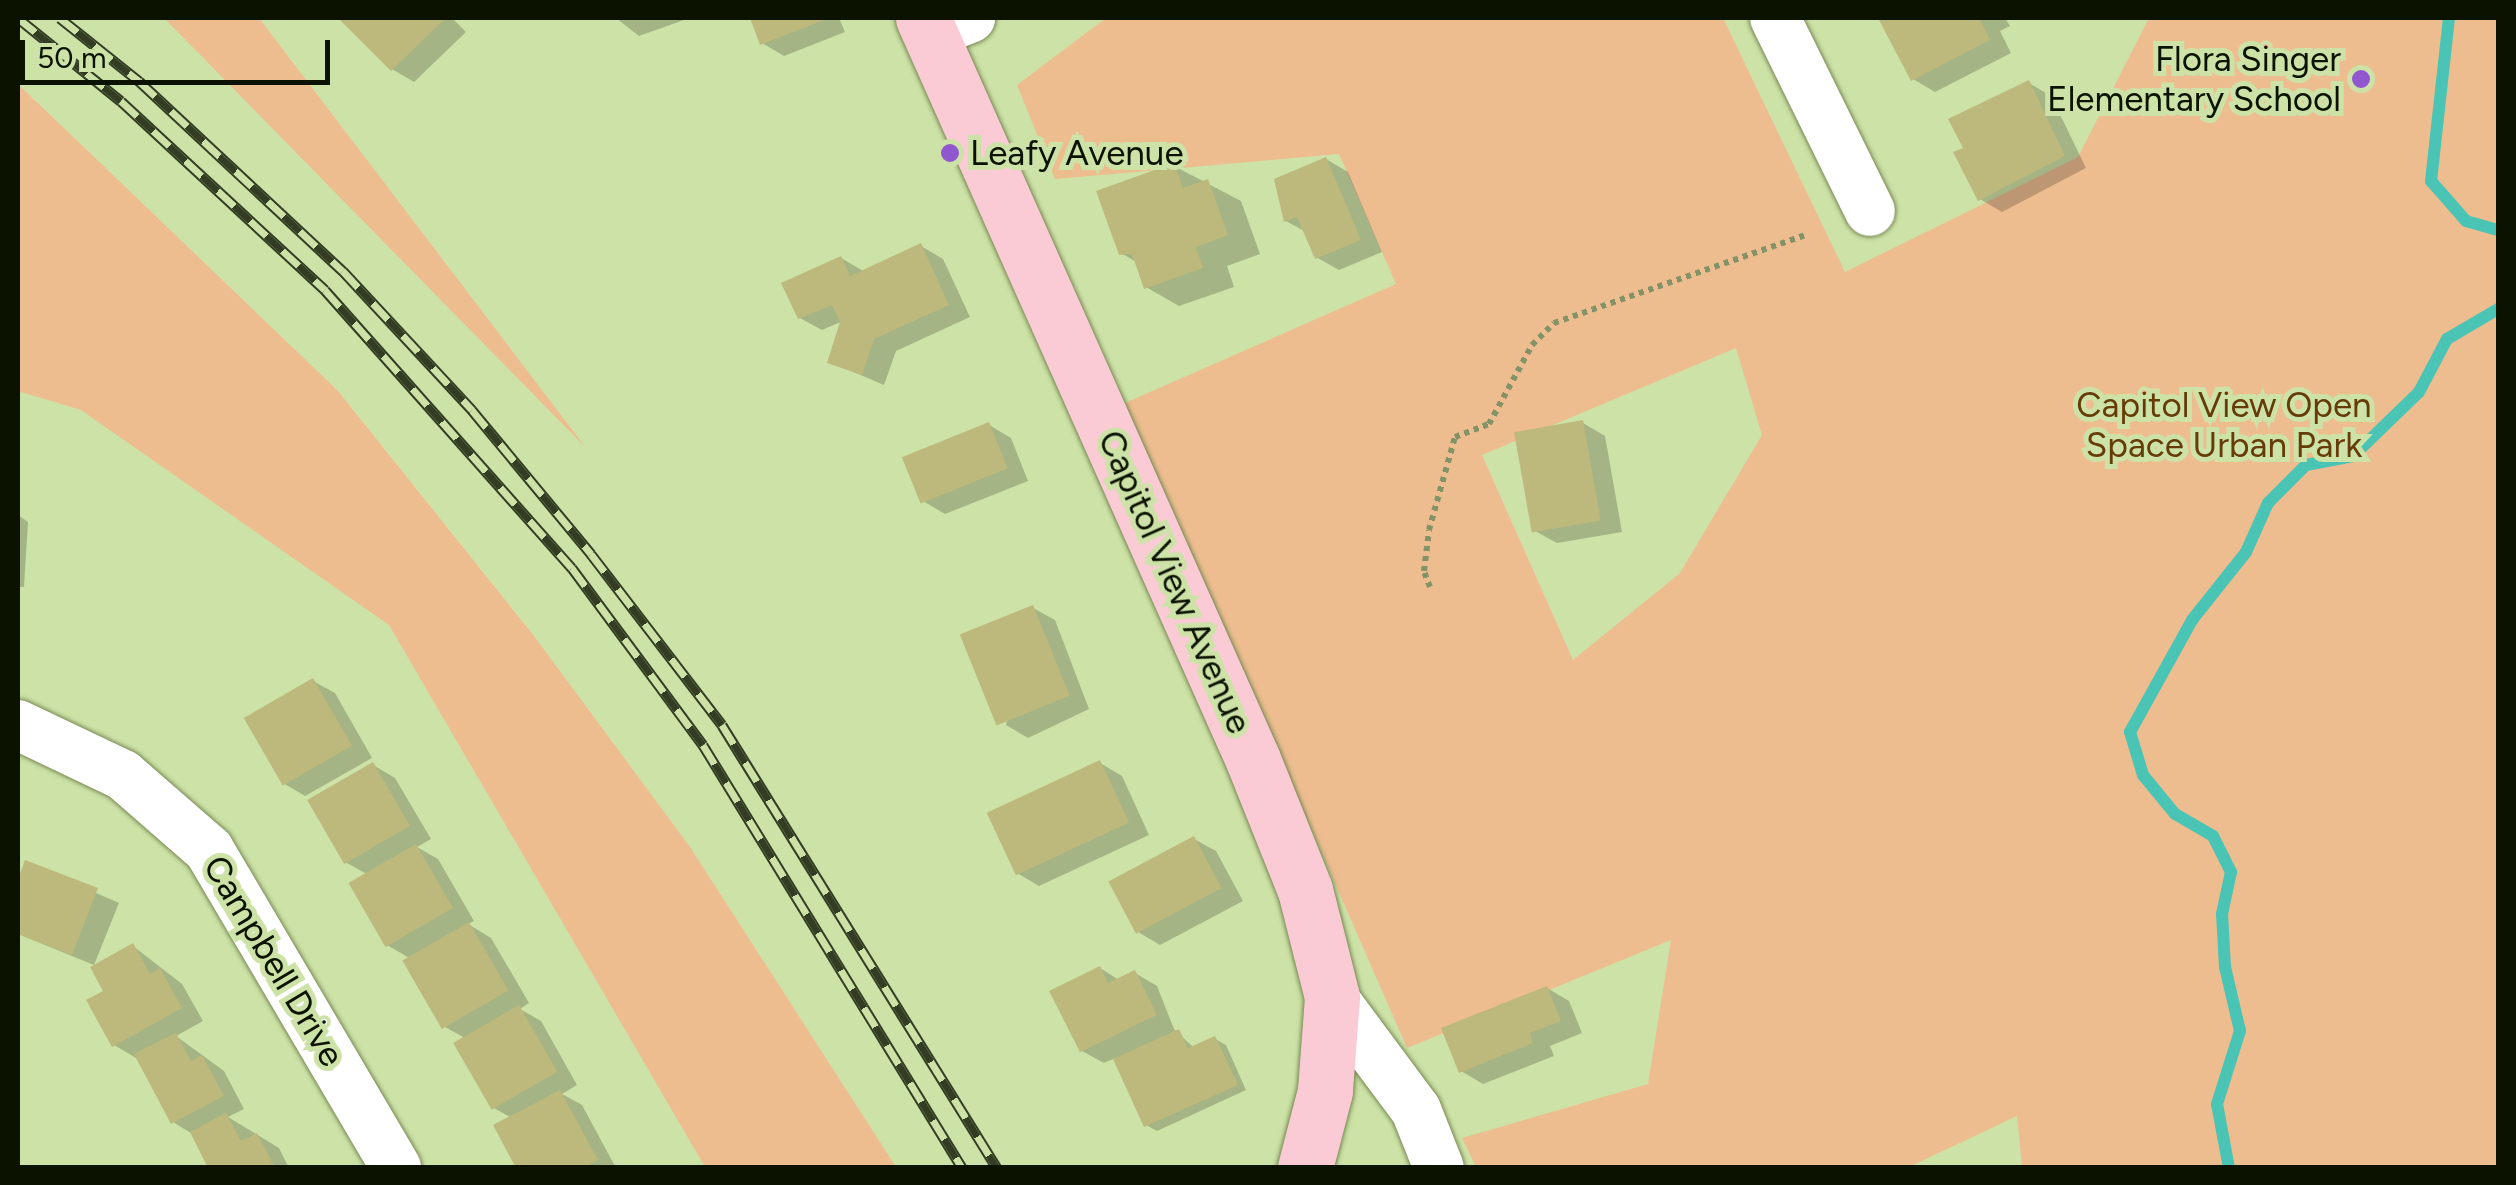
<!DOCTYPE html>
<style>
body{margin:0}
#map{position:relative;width:2516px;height:1185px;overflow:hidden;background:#cde2a7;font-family:Figtree,sans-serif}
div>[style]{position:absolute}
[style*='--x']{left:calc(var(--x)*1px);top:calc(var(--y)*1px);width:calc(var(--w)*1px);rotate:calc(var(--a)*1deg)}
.green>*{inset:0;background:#edbd90}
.shadow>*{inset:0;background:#0003}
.stream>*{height:12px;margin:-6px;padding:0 6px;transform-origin:6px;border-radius:6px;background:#49c4b5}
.building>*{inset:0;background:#bdb87b;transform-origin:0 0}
.path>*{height:6px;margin-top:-3px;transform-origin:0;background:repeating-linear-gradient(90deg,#839267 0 5px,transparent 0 10px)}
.roads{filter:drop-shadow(0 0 2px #778952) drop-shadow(0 0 2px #778952)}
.minor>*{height:50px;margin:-25px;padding:0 25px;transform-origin:25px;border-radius:25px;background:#fff}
.major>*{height:55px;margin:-27.5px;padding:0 27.5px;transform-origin:27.5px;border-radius:27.5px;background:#facad5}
.rail>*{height:11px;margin-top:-5.5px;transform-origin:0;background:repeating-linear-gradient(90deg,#cde2a7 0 22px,#333d23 0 44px);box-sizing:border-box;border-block:2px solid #333d23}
.dots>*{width:28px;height:28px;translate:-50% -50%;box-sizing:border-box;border:5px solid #cde2a7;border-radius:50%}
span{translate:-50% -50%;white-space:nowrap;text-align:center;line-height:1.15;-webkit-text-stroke:10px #cde2a7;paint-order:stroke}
.poi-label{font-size:35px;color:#0b1200}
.right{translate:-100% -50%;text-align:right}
.left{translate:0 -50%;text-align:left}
.park-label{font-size:35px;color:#653b08}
.street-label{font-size:35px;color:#0b1200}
.frame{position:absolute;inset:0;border:20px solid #0b1200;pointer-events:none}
.scale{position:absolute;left:20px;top:40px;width:310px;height:45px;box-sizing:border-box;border:5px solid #0b1200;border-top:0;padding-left:12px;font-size:30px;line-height:35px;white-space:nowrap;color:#0b1200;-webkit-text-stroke:8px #cde2a7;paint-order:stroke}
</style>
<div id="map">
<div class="green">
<div style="clip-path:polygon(164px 18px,259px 18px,586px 448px)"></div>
<div style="clip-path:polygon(evenodd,1106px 18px,1723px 18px,1845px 272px,2078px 157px,2149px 18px,2498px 18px,2498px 1167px,2022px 1167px,2017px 1116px,1909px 1167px,1476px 1167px,1462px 1138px,1648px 1084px,1671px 940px,1407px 1048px,1125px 403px,1396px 284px,1339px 154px,1055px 179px,1017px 85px,1106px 18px,1736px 348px,1762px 435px,1680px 573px,1573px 660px,1482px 455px,1736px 348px)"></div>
<div style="clip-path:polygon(18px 84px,338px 391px,534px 636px,690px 847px,896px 1167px,705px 1167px,389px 625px,81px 410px,18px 391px)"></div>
</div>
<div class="shadow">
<div style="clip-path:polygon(341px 18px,452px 18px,466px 32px,414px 82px,392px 69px)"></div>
<div style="clip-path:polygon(616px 18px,683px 18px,684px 20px,639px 36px)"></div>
<div style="clip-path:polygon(752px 18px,839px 18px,845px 32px,784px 56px,762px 43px)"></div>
<div style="clip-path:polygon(1881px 18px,2005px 18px,2010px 26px,2000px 31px,2011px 53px,1935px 92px,1913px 79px)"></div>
<div style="clip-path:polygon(2029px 83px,2051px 96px,2086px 168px,2002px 212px,1980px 199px,1966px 149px)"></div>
<div style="clip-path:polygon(1326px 159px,1348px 172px,1382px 252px,1339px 270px,1316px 257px,1306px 232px,1286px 221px)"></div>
<div style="clip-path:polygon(1174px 166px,1241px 201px,1260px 254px,1227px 266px,1234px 287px,1179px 306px,1146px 287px,1138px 263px,1121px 253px)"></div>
<div style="clip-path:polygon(921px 246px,943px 259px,970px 317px,896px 351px,884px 385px,830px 362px,843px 321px,822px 330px,800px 318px,841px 258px,865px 272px)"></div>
<div style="clip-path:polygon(1583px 423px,1605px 436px,1622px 532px,1557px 543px,1535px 531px)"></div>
<div style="clip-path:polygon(989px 425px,1011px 438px,1028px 481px,945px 514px,923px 501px)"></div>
<div style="clip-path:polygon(18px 515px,28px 522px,24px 587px,18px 587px)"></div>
<div style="clip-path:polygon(1033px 608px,1055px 620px,1089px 709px,1028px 738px,1006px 725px)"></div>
<div style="clip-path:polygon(313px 681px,335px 693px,372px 758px,305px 796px,283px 783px)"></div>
<div style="clip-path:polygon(1100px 763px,1122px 776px,1149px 835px,1039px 886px,1017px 873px)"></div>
<div style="clip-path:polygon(373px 765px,395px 778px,431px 839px,417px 847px,438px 859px,474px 921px,468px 924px,491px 938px,529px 1003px,520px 1009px,541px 1021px,577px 1085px,562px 1094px,582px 1105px,616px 1168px,519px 1168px,512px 1118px,492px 1107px,465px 1038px,445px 1027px,411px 959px,387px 945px,367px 874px,345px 862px)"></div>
<div style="clip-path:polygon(1194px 839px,1216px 851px,1243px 901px,1160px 945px,1138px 932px)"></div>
<div style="clip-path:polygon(27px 863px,119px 903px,94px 965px,18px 934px,18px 886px)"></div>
<div style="clip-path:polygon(133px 946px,182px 984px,203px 1021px,176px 1036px,224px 1071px,244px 1109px,228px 1117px,279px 1148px,289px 1168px,211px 1168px,194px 1135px,173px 1122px,136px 1058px,114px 1045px,107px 992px)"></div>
<div style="clip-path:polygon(1100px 968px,1119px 980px,1135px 973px,1157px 986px,1174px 1029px,1194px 1048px,1215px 1039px,1226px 1045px,1246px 1090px,1157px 1131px,1146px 1125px,1115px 1058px,1104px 1063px,1082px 1051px)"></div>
<div style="clip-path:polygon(1547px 988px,1569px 1001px,1582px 1033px,1550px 1046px,1554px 1056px,1483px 1084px,1461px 1071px)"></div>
</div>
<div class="stream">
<div style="--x:2449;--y:18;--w:164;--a:96.3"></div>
<div style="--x:2431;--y:181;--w:53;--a:48.8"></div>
<div style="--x:2466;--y:221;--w:33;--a:16"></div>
<div style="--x:2229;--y:1168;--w:65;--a:-100.6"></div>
<div style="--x:2217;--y:1104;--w:77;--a:-72.5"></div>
<div style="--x:2240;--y:1031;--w:66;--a:-103.2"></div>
<div style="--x:2225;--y:967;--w:53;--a:-93.2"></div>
<div style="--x:2222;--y:914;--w:43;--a:-77.9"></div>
<div style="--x:2231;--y:872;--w:40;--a:-116.6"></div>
<div style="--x:2213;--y:836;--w:44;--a:-149.9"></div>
<div style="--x:2175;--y:814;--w:50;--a:-129.4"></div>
<div style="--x:2143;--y:775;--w:45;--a:-106.8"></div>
<div style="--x:2130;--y:732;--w:128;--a:-61"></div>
<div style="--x:2192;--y:620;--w:87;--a:-51.5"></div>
<div style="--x:2246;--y:552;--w:54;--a:-65.8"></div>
<div style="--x:2268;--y:503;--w:54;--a:-45"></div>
<div style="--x:2306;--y:465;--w:48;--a:-10.8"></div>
<div style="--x:2353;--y:456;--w:92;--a:-44.1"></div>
<div style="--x:2419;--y:392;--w:60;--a:-62.2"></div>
<div style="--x:2447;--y:339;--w:59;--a:-30.5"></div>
</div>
<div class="building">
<div style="clip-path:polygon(338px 18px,446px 18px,391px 71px)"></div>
<div style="clip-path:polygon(750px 18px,829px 18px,760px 45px)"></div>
<div style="clip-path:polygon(1878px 18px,1979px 18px,1990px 40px,1911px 81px)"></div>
<div style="clip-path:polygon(2029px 80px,2065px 156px,1978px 201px,1953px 152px,1963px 148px,1948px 119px)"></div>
<div style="clip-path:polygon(1326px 157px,1361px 240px,1315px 259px,1297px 217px,1284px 222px,1274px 179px)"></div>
<div style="clip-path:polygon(1174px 163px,1183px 188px,1208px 179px,1228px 235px,1196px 247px,1203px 268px,1144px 289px,1132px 254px,1119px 255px,1096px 191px)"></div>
<div style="clip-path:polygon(921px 243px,949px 305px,874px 339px,862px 375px,827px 363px,840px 322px,832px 305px,798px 319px,781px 283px,841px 256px,850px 276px)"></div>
<div style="left:1583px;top:420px;width:102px;height:70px;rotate:80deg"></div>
<div style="left:989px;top:422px;width:50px;height:94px;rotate:68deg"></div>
<div style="left:1033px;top:605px;width:98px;height:79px;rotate:68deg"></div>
<div style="left:313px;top:678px;width:78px;height:80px;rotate:60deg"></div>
<div style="left:1100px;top:760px;width:69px;height:125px;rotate:65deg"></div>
<div style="left:373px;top:762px;width:74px;height:76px;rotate:60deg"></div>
<div style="left:1194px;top:836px;width:59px;height:97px;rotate:62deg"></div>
<div style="left:416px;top:844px;width:74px;height:78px;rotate:60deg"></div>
<div style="clip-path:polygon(25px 860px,98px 888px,72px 955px,18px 934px,18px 879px)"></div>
<div style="left:469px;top:922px;width:79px;height:77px;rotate:60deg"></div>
<div style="clip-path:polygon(133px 943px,150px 974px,160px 968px,182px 1008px,112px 1047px,86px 1000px,103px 991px,90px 967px)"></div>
<div style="clip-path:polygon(1100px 966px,1108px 983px,1135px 970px,1157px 1015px,1080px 1052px,1049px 991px)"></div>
<div style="clip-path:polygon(1547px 986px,1561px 1021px,1530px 1033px,1533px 1043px,1459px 1073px,1441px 1028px)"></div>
<div style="left:519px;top:1005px;width:77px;height:76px;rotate:60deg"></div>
<div style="clip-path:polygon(1179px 1029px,1188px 1048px,1215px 1036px,1238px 1085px,1144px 1127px,1113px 1059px)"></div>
<div style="clip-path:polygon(176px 1033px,191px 1061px,202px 1055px,224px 1096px,171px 1124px,134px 1054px)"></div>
<div style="clip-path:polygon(560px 1090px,598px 1160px,584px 1168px,516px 1168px,493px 1125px)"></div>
<div style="clip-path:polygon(226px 1113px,241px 1141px,257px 1133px,275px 1168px,208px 1168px,190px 1132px)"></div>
</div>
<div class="path">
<div style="--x:1430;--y:587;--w:17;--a:-111"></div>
<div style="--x:1424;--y:571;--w:41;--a:-83"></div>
<div style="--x:1429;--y:530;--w:97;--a:-74.4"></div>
<div style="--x:1455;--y:437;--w:36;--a:-21"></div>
<div style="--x:1489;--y:424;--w:90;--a:-61.4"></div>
<div style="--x:1532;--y:345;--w:31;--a:-45"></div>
<div style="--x:1554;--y:323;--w:266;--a:-19.3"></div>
</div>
<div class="roads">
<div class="minor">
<div style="--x:1775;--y:18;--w:215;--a:63.8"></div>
<div style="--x:930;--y:33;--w:43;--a:-20.6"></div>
<div style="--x:18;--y:725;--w:116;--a:25.5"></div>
<div style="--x:123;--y:775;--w:114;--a:41.1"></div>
<div style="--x:209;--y:850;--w:369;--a:59.5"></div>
<div style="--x:1332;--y:997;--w:141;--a:53.4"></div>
<div style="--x:1416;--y:1110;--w:62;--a:68.4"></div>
</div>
<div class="major">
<div style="--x:923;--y:18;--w:812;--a:66.02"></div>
<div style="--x:1253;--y:760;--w:140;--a:68.2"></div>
<div style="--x:1305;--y:890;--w:110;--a:75.8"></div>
<div style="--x:1332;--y:997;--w:94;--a:94.3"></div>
<div style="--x:1325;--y:1091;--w:80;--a:104.6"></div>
</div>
</div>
<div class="rail">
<div style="--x:18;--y:18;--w:132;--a:38.9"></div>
<div style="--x:121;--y:101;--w:278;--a:42.8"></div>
<div style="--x:325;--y:290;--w:372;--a:48.4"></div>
<div style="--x:572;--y:568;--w:220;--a:53.5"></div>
<div style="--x:703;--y:745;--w:496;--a:58.5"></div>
<div style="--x:60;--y:18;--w:101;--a:38.6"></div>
<div style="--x:139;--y:81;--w:279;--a:43"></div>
<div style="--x:343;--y:271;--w:190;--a:47.1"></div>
<div style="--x:472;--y:410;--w:187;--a:50.4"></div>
<div style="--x:591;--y:554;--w:215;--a:52.5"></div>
<div style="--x:722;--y:725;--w:521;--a:58.17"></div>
</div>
<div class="dots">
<div style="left:2361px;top:79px;background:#9157ce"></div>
<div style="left:950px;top:153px;background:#9157ce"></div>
</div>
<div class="poi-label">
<span class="right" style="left:2341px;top:79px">Flora Singer<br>Elementary School</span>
<span class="left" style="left:970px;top:153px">Leafy Avenue</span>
</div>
<div class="park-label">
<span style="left:2224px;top:425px">Capitol View Open<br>Space Urban Park</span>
</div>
<div class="street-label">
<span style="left:1175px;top:582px;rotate:66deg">Capitol View Avenue</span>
<span style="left:274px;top:961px;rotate:59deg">Campbell Drive</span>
</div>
<div class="frame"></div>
<div class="scale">50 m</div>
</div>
